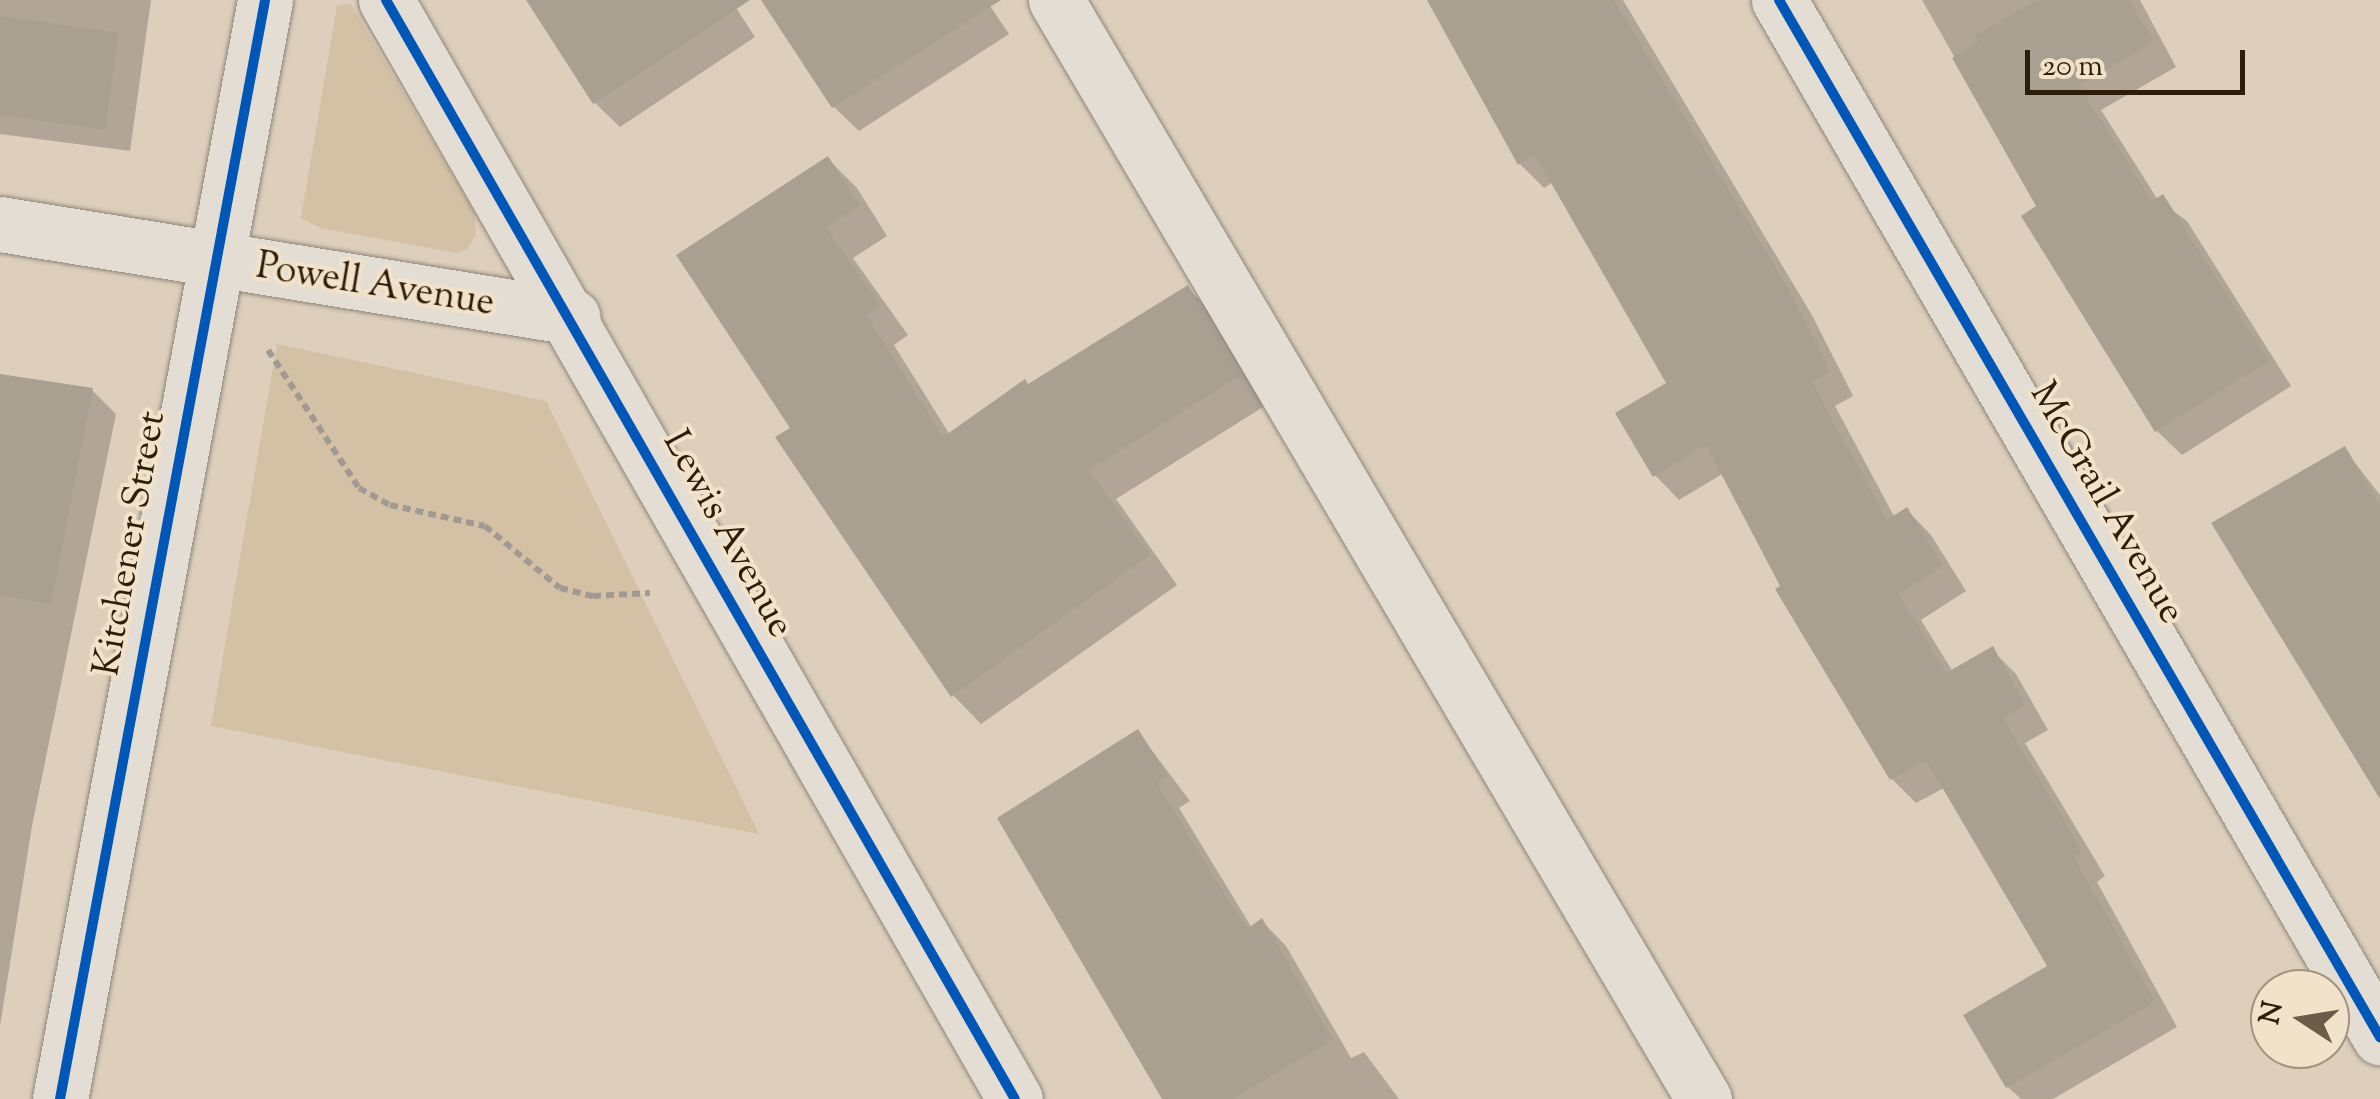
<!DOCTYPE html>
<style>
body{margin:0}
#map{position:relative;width:2380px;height:1099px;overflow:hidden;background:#ddcfbc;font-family:"Sorts Mill Goudy",serif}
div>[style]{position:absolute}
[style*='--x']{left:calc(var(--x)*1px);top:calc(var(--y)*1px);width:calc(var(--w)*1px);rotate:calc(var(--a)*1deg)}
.green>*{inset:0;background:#d3c0a5}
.shadow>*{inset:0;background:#0003}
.building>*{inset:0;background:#aaa092;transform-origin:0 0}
.path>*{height:6px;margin-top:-3px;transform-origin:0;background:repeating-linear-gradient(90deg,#a29a92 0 8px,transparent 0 13px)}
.roads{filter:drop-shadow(0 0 2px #8f8578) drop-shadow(0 0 2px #8f8578)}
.minor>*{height:55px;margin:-27.5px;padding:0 27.5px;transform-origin:27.5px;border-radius:27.5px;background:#e4ddd3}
.cycleway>*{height:10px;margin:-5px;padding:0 5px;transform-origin:5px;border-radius:5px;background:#0057b8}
span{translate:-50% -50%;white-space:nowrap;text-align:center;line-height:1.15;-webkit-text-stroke:8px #f2e2ca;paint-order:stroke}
.street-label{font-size:38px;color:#2d1d0b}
.north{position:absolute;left:2250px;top:969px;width:100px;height:100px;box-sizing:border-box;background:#f2e2ca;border:2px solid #a3937e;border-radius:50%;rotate:282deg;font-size:28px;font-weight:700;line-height:40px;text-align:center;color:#2d1d0b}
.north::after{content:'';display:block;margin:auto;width:35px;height:45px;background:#6b5b49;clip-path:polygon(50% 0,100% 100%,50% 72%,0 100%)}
.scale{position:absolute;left:2025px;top:50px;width:220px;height:45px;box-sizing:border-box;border:5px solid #2d1d0b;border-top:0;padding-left:12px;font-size:30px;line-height:35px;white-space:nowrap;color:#2d1d0b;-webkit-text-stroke:8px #f2e2ca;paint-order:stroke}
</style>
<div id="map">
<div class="green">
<div style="clip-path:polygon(351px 4px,474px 212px,476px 235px,467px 249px,457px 253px,320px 228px,301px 218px,337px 5px)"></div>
<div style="clip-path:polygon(277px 344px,546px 401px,759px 834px,211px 726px)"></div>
</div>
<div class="shadow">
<div style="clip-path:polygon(0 0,151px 0,130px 151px,0 134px)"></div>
<div style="clip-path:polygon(528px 0,731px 0,755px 37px,620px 127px,595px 103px)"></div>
<div style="clip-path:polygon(806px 0,986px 0,1009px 34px,859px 131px,834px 107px,777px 19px)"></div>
<div style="clip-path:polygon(1430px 0,1623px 0,1813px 317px,1853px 396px,1835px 406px,1895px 518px,1907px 510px,1931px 535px,1966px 591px,1921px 620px,1953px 672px,1992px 650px,2016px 674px,2048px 730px,2025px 743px,2105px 876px,2097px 882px,2177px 1027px,2053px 1099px,2021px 1099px,2008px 1087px,2050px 967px,1944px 788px,1916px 803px,1892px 779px,1724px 473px,1679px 500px,1655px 475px,1669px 384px,1553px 182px,1544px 188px,1519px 163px)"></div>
<div style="clip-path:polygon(1922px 0,2140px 0,2176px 67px,2101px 110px,2158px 200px,2187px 221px,2291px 386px,2182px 455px,2157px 431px,2024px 217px,2040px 207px)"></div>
<div style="clip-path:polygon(828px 159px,857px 188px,887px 236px,853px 258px,908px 335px,894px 345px,950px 435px,1188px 288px,1216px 317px,1268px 404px,1116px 499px,1177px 585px,981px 724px,953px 695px,793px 428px)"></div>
<div style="clip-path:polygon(0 376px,92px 390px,116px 414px,32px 826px,0 1026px)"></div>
<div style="clip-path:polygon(2345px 450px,2380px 495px,2380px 795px)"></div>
<div style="clip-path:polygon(1138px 732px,1190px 801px,1179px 808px,1252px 928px,1262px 921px,1286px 946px,1351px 1058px,1364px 1052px,1399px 1099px,1165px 1099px)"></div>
</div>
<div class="building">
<div style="clip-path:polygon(526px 0,750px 0,593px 104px)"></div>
<div style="clip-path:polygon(761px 0,1001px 0,832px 108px)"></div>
<div style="clip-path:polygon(1427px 0,1614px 0,1789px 290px,1830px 371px,1812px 382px,1887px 520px,1907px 507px,1943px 566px,1899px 594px,1946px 673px,1993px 646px,2025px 705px,2003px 718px,2082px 851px,2074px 857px,2155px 1002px,2006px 1088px,1963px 1015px,2047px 966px,1926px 760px,1890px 780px,1775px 589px,1780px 586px,1706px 445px,1653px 477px,1615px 413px,1666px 383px,1535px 155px,1518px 165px)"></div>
<div style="clip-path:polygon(2038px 0,2130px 0,2154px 42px,2079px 85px,2152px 201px,2163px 194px,2269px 361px,2155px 432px,2021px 216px,2036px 206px,1952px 58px,1978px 42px,1975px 35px)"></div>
<div style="left:0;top:16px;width:120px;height:98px;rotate:8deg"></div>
<div style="clip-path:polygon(828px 156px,860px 206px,826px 228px,881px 306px,867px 316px,943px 437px,1025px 379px,1028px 384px,1188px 285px,1241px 375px,1089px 470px,1150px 555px,951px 697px,775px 437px,790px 428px,676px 255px)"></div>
<div style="clip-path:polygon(0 374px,93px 388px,51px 604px,0 595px)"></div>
<div style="clip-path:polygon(2345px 446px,2380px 506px,2380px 799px,2211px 523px)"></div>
<div style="clip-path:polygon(1138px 729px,1168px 776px,1157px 783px,1232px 906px,1248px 928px,1262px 918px,1333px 1040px,1232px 1099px,1162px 1099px,997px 818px)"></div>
</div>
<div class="path">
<div style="--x:268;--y:350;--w:165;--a:56.6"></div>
<div style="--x:359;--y:488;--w:35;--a:29"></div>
<div style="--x:390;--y:505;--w:97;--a:12.5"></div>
<div style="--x:485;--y:526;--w:97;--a:39.6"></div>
<div style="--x:560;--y:588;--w:34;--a:14"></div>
<div style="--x:593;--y:596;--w:57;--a:-3"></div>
</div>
<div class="roads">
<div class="minor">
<div style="--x:386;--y:0;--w:1266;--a:60.22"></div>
<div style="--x:1056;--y:0;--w:1276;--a:59.48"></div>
<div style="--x:1779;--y:0;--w:1199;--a:59.91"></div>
<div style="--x:0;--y:224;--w:580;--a:9.22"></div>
<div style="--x:60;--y:1099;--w:1118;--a:-79.43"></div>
</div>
</div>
<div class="cycleway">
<div style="--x:386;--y:0;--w:1266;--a:60.22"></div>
<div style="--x:1779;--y:0;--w:1199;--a:59.91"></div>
<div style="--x:60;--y:1099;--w:1118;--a:-79.43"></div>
</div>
<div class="street-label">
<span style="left:375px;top:287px;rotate:9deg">Powell Avenue</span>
<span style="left:2105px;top:504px;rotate:60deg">McGrail Avenue</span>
<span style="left:726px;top:535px;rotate:61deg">Lewis Avenue</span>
<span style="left:132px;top:544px;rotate:-80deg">Kitchener Street</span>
</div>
<div class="north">N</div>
<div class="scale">20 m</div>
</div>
